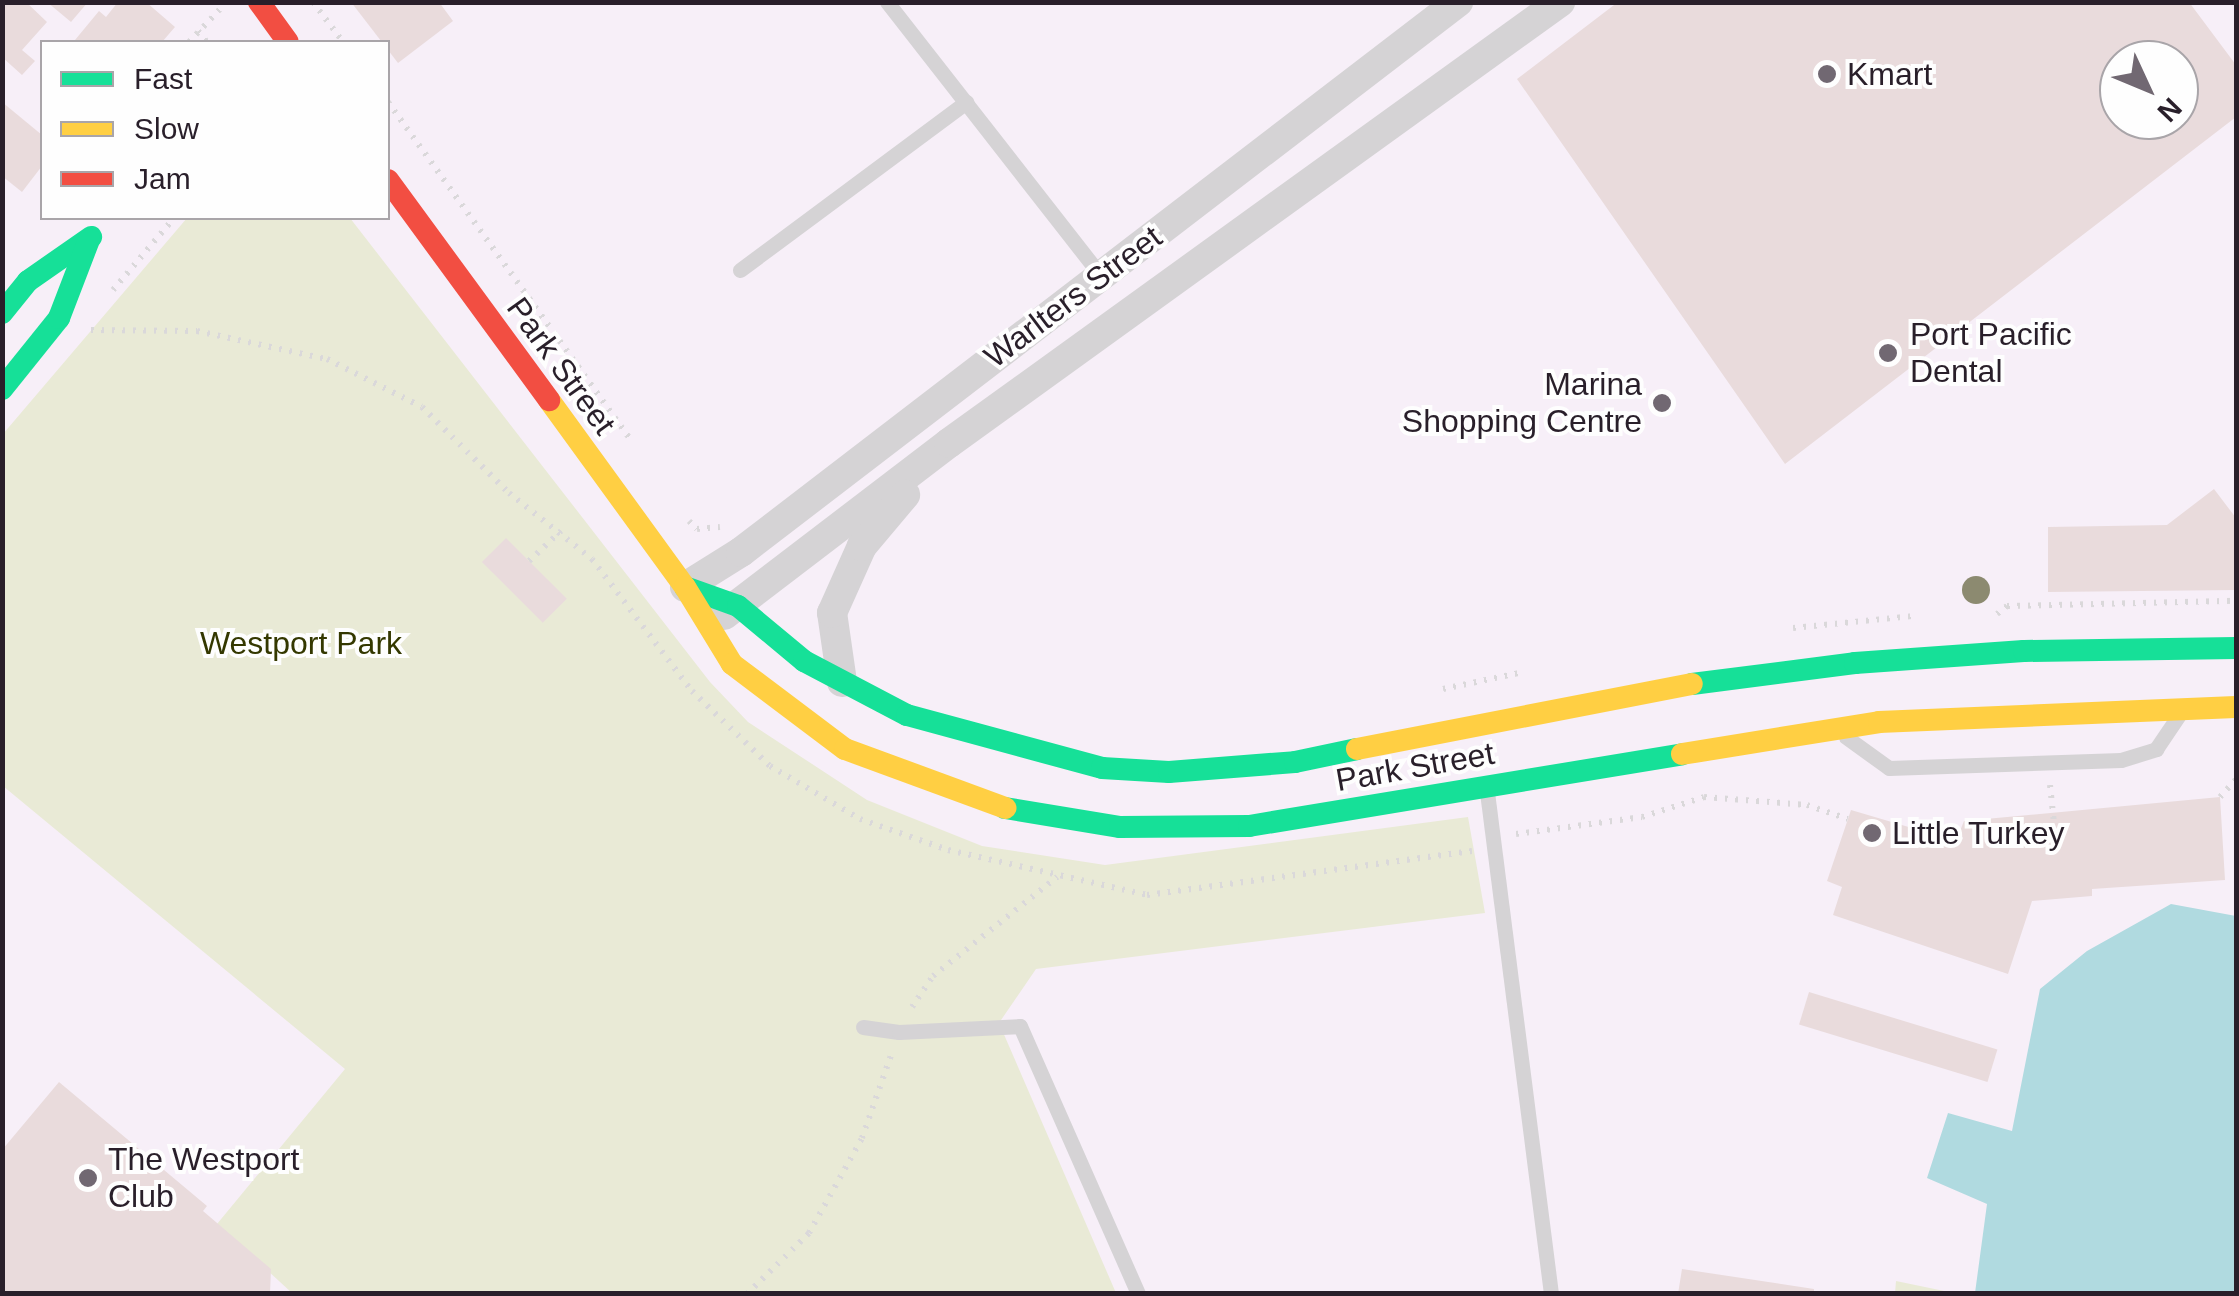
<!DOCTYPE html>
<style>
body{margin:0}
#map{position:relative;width:2239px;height:1296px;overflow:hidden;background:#f7eff8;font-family:Helvetica,sans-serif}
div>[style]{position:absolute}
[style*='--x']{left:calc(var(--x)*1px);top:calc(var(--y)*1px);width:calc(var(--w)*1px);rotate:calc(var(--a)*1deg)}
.green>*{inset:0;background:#e9ead6}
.water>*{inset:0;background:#b0dae0}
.building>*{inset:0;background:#e9dbdc;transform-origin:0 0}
.path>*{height:6px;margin-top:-3px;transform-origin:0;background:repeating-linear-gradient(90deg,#dad8da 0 2.5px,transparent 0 10.5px)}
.lane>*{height:15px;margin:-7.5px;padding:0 7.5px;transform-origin:7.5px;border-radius:7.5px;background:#d5d3d5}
.street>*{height:30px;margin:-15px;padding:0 15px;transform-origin:15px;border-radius:15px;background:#d5d3d5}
.fast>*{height:22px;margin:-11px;padding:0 11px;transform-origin:11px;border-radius:11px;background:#16e098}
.slow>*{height:22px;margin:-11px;padding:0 11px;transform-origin:11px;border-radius:11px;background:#ffcf43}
.jam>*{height:22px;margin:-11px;padding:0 11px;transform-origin:11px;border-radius:11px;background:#f24e42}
.trees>*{width:28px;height:28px;margin:-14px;border-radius:50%;background:#8c8a70}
.dots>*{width:28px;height:28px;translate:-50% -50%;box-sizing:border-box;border:5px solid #fefefe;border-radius:50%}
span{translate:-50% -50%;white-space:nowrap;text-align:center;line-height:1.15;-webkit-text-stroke:8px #fefefe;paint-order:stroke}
.poi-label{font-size:32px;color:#291f2a}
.left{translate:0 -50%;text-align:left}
.right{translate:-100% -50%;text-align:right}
.street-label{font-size:32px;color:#291f2a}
.park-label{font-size:32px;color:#343800}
.frame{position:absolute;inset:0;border:5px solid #291f2a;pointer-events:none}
.legend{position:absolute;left:40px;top:40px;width:350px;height:180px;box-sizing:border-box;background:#fefefe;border:2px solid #a9a5a9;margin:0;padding:12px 18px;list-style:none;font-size:30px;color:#291f2a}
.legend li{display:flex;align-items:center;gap:20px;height:50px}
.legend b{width:50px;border:2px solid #a9a5a9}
.north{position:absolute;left:2099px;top:40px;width:100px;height:100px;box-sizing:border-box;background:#fefefe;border:2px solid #a9a5a9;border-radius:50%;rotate:134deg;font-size:28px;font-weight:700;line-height:40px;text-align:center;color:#291f2a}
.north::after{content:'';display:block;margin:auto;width:35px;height:45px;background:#716872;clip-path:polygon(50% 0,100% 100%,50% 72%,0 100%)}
</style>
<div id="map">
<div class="green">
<div style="clip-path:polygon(187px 218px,350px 218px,710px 682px,748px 722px,867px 800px,982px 846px,1105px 865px,1468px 817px,1485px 913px,1036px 969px,999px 1023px,1116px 1293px,292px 1293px,217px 1224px,345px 1069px,3px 786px,3px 434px)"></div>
<div style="clip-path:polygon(1896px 1281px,1949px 1292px,1949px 1293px,1895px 1293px)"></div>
</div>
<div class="water">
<div style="clip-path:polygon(2171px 904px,2236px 916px,2236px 1293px,1975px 1293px,1987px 1204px,1927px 1178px,1948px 1113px,2012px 1131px,2040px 989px,2087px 951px)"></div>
</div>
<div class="building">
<div style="clip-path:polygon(2px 2px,26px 2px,47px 22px,22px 50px,35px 61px,22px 75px,2px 57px)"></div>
<div style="clip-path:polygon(47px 2px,88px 2px,71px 22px)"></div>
<div style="clip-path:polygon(118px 2px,146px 2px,175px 27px,162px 42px,75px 40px,99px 11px,106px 17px)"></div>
<div style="clip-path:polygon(351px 2px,439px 2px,453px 21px,398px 63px)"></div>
<div style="clip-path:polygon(evenodd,1618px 2px,2189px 2px,2236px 65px,2236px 117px,1785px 464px,1517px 79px,1618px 2px,2119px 60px,2179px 60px,2179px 120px,2119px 120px,2119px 60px)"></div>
<div style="clip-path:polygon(2px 102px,42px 135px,42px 166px,22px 192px,2px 176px)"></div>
<div style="clip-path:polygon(2214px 489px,2236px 518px,2236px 590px,2048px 592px,2048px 527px,2167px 525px)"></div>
<div style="left:506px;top:538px;width:86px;height:34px;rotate:45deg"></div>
<div style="clip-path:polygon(2220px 797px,2225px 880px,2092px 889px,2092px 896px,2032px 901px,2008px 974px,1833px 915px,1842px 887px,1827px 881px,1851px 810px,1956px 841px,1964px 821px)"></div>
<div style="left:1809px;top:992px;width:197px;height:34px;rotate:17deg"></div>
<div style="clip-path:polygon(59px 1082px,207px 1206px,203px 1211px,271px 1269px,270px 1294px,2px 1294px,2px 1150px)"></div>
<div style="clip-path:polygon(1682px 1269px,1814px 1289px,1814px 1294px,1678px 1294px)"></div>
</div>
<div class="path">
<div style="--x:313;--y:2;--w:50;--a:53.1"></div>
<div style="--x:198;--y:31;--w:14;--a:51"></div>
<div style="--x:189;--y:42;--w:45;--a:-46.8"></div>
<div style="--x:388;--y:102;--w:418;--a:54.3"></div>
<div style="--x:113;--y:290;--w:94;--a:-49.7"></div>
<div style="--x:91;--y:330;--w:106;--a:0.5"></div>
<div style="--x:197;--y:331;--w:133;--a:12.2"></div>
<div style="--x:327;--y:359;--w:106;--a:26.8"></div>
<div style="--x:422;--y:407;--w:122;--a:44.7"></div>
<div style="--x:509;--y:493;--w:106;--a:38.5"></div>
<div style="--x:592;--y:559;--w:166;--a:52.9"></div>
<div style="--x:692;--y:691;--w:108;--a:43.9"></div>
<div style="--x:770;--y:766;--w:104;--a:30.5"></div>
<div style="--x:860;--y:819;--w:93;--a:19.4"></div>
<div style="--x:948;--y:850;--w:204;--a:12.7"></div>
<div style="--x:1147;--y:895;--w:328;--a:-7.7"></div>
<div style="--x:689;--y:521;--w:11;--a:45"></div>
<div style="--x:697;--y:529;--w:23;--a:-5"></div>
<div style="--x:529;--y:561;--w:44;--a:-43.2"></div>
<div style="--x:1997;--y:614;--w:13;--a:-39"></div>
<div style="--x:2007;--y:606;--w:229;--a:-1.3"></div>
<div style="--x:1793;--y:628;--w:122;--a:-5.7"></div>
<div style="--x:1443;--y:689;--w:83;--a:-11.9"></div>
<div style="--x:2050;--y:785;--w:38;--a:84"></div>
<div style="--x:2220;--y:797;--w:24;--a:-48"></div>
<div style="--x:1516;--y:834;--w:127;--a:-7.7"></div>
<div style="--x:1642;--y:817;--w:65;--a:-17.9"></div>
<div style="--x:1704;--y:797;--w:103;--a:4.4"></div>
<div style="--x:1807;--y:805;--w:43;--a:18.9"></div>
<div style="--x:912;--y:1007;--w:37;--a:-56"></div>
<div style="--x:933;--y:976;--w:159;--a:-38.6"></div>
<div style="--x:747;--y:1294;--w:87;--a:-44.5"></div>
<div style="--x:809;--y:1233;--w:109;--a:-60.8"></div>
<div style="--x:862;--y:1138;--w:88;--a:-70.7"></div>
</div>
<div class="lane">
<div style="--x:887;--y:2;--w:348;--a:52"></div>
<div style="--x:740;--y:270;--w:282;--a:-36.6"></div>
<div style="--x:1846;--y:737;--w:53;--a:35.8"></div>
<div style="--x:1889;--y:768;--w:232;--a:-2"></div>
<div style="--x:2121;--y:760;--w:37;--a:-17"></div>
<div style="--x:2156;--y:749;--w:40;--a:-56"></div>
<div style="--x:1487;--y:792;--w:506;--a:82.73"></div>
<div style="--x:863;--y:1027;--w:36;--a:8"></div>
<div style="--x:899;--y:1032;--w:121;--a:-2.8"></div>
<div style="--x:1020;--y:1026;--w:293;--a:66.2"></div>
</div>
<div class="street">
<div style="--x:685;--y:587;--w:66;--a:-32"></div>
<div style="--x:741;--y:552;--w:904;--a:-37.49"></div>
<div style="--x:724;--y:615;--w:283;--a:-37.4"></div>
<div style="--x:949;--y:443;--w:754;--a:-35.82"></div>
<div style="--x:842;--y:682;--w:70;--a:-98.2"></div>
<div style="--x:832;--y:613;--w:73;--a:-65.9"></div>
<div style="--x:862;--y:546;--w:67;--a:-49.9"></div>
</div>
<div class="fast">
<div style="--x:2;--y:313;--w:41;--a:-50.9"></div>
<div style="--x:28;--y:281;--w:77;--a:-34.9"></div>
<div style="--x:2;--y:389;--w:91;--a:-51.2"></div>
<div style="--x:59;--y:318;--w:84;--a:-69"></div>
<div style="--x:685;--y:587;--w:56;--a:19.7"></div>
<div style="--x:738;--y:606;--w:86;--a:39.8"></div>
<div style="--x:804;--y:661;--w:116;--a:27.7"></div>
<div style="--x:907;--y:715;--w:202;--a:15.2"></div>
<div style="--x:1102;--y:768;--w:67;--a:3.4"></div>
<div style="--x:1169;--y:772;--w:126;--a:-4.5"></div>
<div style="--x:1295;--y:762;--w:63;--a:-11.8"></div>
<div style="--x:1692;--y:684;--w:164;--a:-7.3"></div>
<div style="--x:1855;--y:663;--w:169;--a:-4.1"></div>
<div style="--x:2024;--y:651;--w:212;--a:-0.8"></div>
<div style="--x:1005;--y:808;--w:117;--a:9.4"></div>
<div style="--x:1120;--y:827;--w:129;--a:-0.4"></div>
<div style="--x:1249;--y:826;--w:439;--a:-9.4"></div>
</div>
<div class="slow">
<div style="--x:549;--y:400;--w:231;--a:54"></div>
<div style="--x:685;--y:587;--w:90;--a:58.6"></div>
<div style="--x:732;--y:664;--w:141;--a:37"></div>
<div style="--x:845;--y:749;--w:171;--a:20.2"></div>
<div style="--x:1357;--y:749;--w:341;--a:-11"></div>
<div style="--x:1682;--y:754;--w:200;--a:-9.2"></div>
<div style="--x:1879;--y:722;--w:357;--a:-2.4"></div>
</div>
<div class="jam">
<div style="--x:259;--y:2;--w:49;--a:54.1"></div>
<div style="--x:388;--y:180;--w:273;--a:53.8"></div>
</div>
<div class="trees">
<div style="left:1976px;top:590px"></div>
</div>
<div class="dots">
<div style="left:1827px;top:74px;background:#716872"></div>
<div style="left:1888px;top:353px;background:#716872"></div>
<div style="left:1662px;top:403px;background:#716872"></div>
<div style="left:1872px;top:833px;background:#716872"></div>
<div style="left:88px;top:1178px;background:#716872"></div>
</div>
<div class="poi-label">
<span class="left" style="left:1847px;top:74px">Kmart</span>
<span class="left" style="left:1910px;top:353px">Port Pacific<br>Dental</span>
<span class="right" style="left:1642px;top:403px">Marina<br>Shopping Centre</span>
<span class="left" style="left:1892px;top:833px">Little Turkey</span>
<span class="left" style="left:108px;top:1178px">The Westport<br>Club</span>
</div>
<div class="street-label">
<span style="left:1073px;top:297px;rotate:-37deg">Warlters Street</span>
<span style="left:561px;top:366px;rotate:54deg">Park Street</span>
<span style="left:1415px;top:767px;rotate:-10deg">Park Street</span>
</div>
<div class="park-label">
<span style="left:301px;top:643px">Westport Park</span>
</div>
<div class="frame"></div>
<ul class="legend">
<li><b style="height:12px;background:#16e098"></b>Fast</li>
<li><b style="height:12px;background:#ffcf43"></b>Slow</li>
<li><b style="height:12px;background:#f24e42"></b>Jam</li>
</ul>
<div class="north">N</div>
</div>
